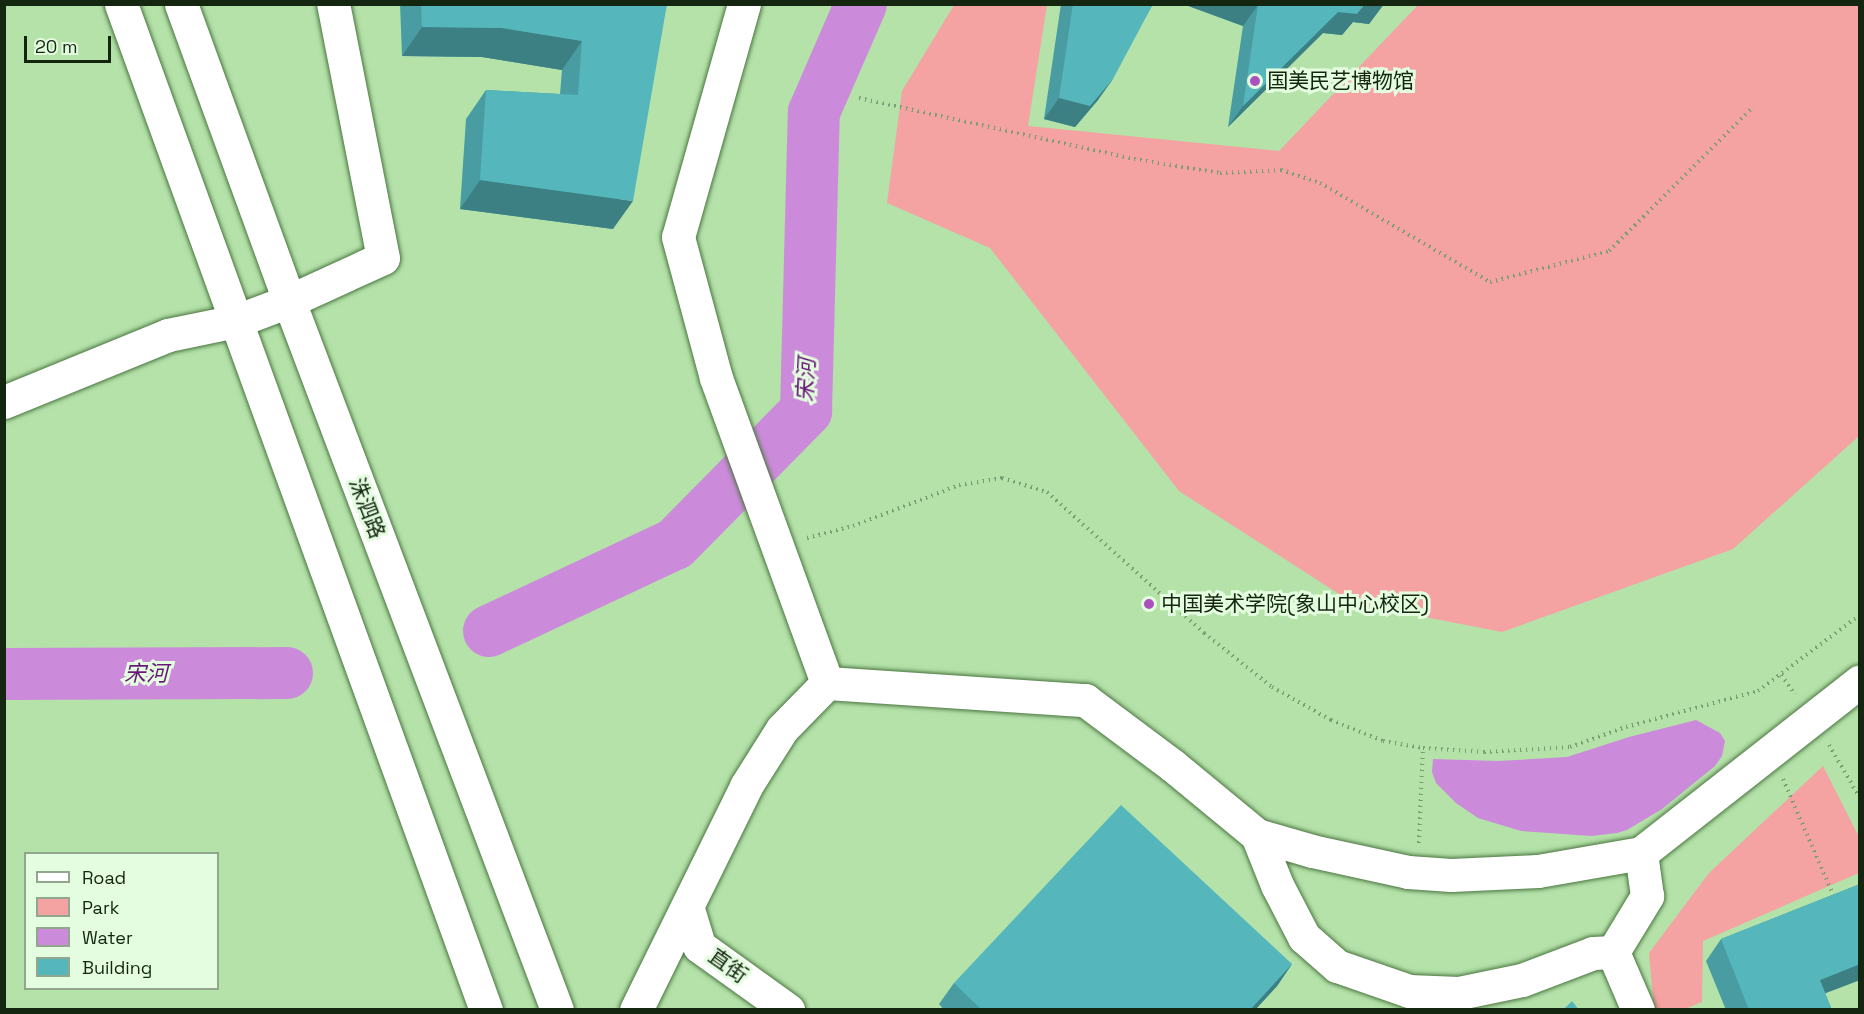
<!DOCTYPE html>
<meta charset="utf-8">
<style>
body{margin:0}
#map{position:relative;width:1864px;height:1014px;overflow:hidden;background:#b4e2a9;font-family:"Space Grotesk","Noto Sans SC",sans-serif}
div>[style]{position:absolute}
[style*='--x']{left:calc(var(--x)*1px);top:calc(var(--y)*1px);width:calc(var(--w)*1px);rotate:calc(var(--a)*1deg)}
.green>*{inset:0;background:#f5a2a2}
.water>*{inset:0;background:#cb8bda}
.river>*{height:52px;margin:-26px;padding:0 26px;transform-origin:26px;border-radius:26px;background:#cb8bda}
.path>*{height:4px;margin-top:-2px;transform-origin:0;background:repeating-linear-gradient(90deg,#7a9e72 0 1.5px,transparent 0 6px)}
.roads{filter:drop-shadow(0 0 2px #4b7541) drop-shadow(0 0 2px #4b7541)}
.street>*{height:33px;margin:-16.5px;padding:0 16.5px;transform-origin:16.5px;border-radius:16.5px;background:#fff}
.primary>*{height:33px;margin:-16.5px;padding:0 16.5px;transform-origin:16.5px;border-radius:16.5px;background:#fff}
.wall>*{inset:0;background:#499da2}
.shaded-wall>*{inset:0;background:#3c8084}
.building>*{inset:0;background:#55b7bc}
.dots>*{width:16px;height:16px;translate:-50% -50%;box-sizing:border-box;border:3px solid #e4fcdf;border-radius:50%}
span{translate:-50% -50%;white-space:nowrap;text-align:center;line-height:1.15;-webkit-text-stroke:6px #e4fcdf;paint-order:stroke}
.poi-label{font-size:21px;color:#142610}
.left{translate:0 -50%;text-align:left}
.street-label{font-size:21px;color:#142610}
.water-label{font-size:22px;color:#681978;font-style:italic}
.frame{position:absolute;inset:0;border:6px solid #142610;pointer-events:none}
.legend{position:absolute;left:24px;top:852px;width:195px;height:138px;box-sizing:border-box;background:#e4fcdf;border:2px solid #91a68c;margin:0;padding:8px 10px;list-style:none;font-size:18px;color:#142610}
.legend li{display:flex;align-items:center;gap:12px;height:30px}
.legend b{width:30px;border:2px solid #91a68c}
.scale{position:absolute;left:24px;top:36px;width:87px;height:27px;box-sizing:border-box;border:3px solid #142610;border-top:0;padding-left:8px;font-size:18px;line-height:21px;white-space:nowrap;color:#142610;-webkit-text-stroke:4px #e4fcdf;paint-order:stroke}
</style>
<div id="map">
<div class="green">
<div style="clip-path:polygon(954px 5px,1047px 5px,1028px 126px,1279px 151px,1418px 5px,1859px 5px,1859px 436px,1733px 549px,1502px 632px,1353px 603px,1179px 491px,990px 248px,887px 203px,902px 91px)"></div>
<div style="clip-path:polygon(1823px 766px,1859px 837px,1859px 873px,1703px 941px,1702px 1002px,1685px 1009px,1654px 1009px,1649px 953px,1709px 873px)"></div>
</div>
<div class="water">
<div style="clip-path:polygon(1696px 720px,1720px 733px,1725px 741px,1722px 756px,1715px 766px,1662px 809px,1627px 830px,1617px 833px,1592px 836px,1521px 831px,1478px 818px,1456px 803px,1436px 783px,1432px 772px,1433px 759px,1498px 761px,1567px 757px,1629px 737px)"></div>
</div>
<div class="river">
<div style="--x:489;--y:631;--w:205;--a:-25.1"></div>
<div style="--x:675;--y:544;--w:187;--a:-45.4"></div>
<div style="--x:806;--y:411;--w:299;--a:-88.5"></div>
<div style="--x:814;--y:112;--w:118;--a:-66.5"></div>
<div style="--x:4;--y:674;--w:283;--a:-0.2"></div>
</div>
<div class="path">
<div style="--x:859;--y:98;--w:282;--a:12.5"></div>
<div style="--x:1134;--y:159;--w:87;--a:9.2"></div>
<div style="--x:1220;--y:173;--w:61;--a:-2.8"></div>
<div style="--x:1281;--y:170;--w:41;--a:18.4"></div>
<div style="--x:1320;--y:183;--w:197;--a:30.2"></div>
<div style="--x:1490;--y:282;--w:123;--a:-14.6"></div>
<div style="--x:1609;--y:251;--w:204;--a:-45"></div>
<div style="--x:807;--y:538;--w:48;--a:-14.6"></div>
<div style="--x:853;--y:526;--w:114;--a:-21.1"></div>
<div style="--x:959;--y:485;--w:44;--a:-9.2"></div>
<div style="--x:1002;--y:478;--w:47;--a:17.3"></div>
<div style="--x:1047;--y:492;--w:211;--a:41.9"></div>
<div style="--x:1204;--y:633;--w:87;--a:38.5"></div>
<div style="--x:1272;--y:687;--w:68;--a:29.2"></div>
<div style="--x:1331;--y:720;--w:56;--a:22"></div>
<div style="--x:1383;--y:741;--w:41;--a:9.9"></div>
<div style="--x:1423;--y:748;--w:61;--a:3.8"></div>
<div style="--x:1484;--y:752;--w:86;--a:-3.3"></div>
<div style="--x:1570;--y:747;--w:59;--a:-19.7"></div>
<div style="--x:1626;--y:727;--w:137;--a:-15.3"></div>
<div style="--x:1758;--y:691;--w:127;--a:-36.7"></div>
<div style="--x:1781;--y:675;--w:24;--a:54"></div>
<div style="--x:1829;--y:745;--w:61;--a:59.7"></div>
<div style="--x:1783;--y:779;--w:131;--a:66.6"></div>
<div style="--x:1419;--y:843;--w:95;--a:-87.6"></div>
</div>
<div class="roads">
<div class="street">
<div style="--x:744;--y:4;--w:242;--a:105.8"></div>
<div style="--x:678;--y:237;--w:146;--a:74.9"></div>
<div style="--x:716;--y:378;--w:325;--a:70"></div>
<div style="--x:4;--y:402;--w:177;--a:-22.2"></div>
<div style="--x:168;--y:335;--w:69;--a:-11.6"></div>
<div style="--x:236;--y:321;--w:57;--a:-20.7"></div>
<div style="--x:289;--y:301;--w:103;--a:-24.6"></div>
<div style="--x:383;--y:258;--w:259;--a:-101.1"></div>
<div style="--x:1257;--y:835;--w:54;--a:68.2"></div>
<div style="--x:1277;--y:885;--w:59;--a:62.6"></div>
<div style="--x:1304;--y:937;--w:44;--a:41.3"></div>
<div style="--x:1337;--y:966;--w:76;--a:19.1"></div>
<div style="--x:1409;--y:991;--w:50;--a:2.3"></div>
<div style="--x:1459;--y:993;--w:64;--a:-11.7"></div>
<div style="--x:1522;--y:980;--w:76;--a:-20.8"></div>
<div style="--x:1593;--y:953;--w:20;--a:-3"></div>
<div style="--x:1613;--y:952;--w:66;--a:-58.7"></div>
<div style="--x:1647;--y:896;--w:43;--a:-97.9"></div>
<div style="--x:688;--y:909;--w:39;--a:73"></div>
<div style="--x:699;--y:946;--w:110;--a:35.7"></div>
<div style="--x:1613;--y:952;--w:63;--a:66.7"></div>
<div style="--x:636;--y:1010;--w:250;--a:-63.8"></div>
<div style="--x:746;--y:786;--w:67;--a:-57.7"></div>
<div style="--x:782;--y:729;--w:64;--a:-45.6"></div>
<div style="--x:827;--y:683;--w:259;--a:3.8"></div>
<div style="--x:1085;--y:700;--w:109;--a:36.8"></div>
<div style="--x:1172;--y:765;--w:110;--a:39.5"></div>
<div style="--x:1257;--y:835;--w:57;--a:16.2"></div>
<div style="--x:1312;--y:851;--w:98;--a:12.3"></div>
<div style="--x:1408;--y:872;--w:43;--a:4"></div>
<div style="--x:1451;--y:875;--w:87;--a:-2.6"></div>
<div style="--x:1538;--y:871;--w:105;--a:-9.9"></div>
<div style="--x:1641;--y:853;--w:278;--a:-38.1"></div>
</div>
<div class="primary">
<div style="--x:121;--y:4;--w:1070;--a:70.06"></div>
<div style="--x:181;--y:4;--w:316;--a:70"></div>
<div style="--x:289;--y:301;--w:758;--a:69.29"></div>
</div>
</div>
<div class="wall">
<div style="clip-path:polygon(400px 4px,667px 4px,613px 229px,460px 209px,466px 119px,486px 90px,560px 94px,562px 70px,482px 57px,402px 56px)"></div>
<div style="clip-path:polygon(1061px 4px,1153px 4px,1098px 100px,1075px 127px,1044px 119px)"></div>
<div style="clip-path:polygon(1183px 4px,1384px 4px,1369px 24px,1353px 22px,1342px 35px,1323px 33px,1228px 127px,1243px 26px)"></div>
<div style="clip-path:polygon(1860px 884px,1860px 980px,1825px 993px,1832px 1010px,1726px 1010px,1706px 961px,1721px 939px)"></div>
<div style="clip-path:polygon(1292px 964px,1277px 986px,1255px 1010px,944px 1010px,939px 1004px,954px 983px)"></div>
</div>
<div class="shaded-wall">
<div style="clip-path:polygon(1183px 4px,1258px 5px,1243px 26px)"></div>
<div style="clip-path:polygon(1365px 4px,1384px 4px,1369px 24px,1353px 22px,1342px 35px,1323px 33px,1228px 127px,1243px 106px,1338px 12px)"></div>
<div style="clip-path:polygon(422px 27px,502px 28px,582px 41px,562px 70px,482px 57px,402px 56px)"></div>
<div style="clip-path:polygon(1113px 79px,1098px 100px,1075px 127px,1044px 119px,1059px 98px)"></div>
<div style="clip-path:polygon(480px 180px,633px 201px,613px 229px,460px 209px)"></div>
<div style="clip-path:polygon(1292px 964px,1277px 986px,1255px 1010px,1250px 1010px)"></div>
<div style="clip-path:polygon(1860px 964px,1860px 980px,1805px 1001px,1820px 980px)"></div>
</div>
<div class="building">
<div style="clip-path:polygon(421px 4px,667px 4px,633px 201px,480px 180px,486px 90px,578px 95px,582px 41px,502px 28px,422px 27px)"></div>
<div style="clip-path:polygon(1073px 4px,1153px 4px,1113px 79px,1090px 106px,1059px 98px)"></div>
<div style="clip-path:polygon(1257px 4px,1365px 4px,1357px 14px,1338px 12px,1243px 106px,1258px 5px)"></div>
<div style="clip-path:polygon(1121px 805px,1292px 964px,1250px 1010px,982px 1010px,954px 983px)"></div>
<div style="clip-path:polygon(1860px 884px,1860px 964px,1820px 980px,1832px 1010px,1749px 1010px,1721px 939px)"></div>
<div style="clip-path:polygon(1572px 1001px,1579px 1010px,1563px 1010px)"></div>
</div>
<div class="dots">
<div style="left:1255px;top:81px;background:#aa51be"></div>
<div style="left:1149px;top:604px;background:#aa51be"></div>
</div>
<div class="poi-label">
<span class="left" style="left:1267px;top:81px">国美民艺博物馆</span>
<span class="left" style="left:1161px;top:604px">中国美术学院(象山中心校区)</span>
</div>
<div class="street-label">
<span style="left:367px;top:508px;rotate:69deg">洙泗路</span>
<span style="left:728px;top:966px;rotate:35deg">直街</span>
</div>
<div class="water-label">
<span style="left:806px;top:380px;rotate:-87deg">宋河</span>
<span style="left:146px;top:674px">宋河</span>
</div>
<div class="frame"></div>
<ul class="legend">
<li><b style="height:8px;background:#fff"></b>Road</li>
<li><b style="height:16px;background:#f5a2a2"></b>Park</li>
<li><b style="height:16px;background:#cb8bda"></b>Water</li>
<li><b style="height:16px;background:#55b7bc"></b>Building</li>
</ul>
<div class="scale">20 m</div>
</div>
